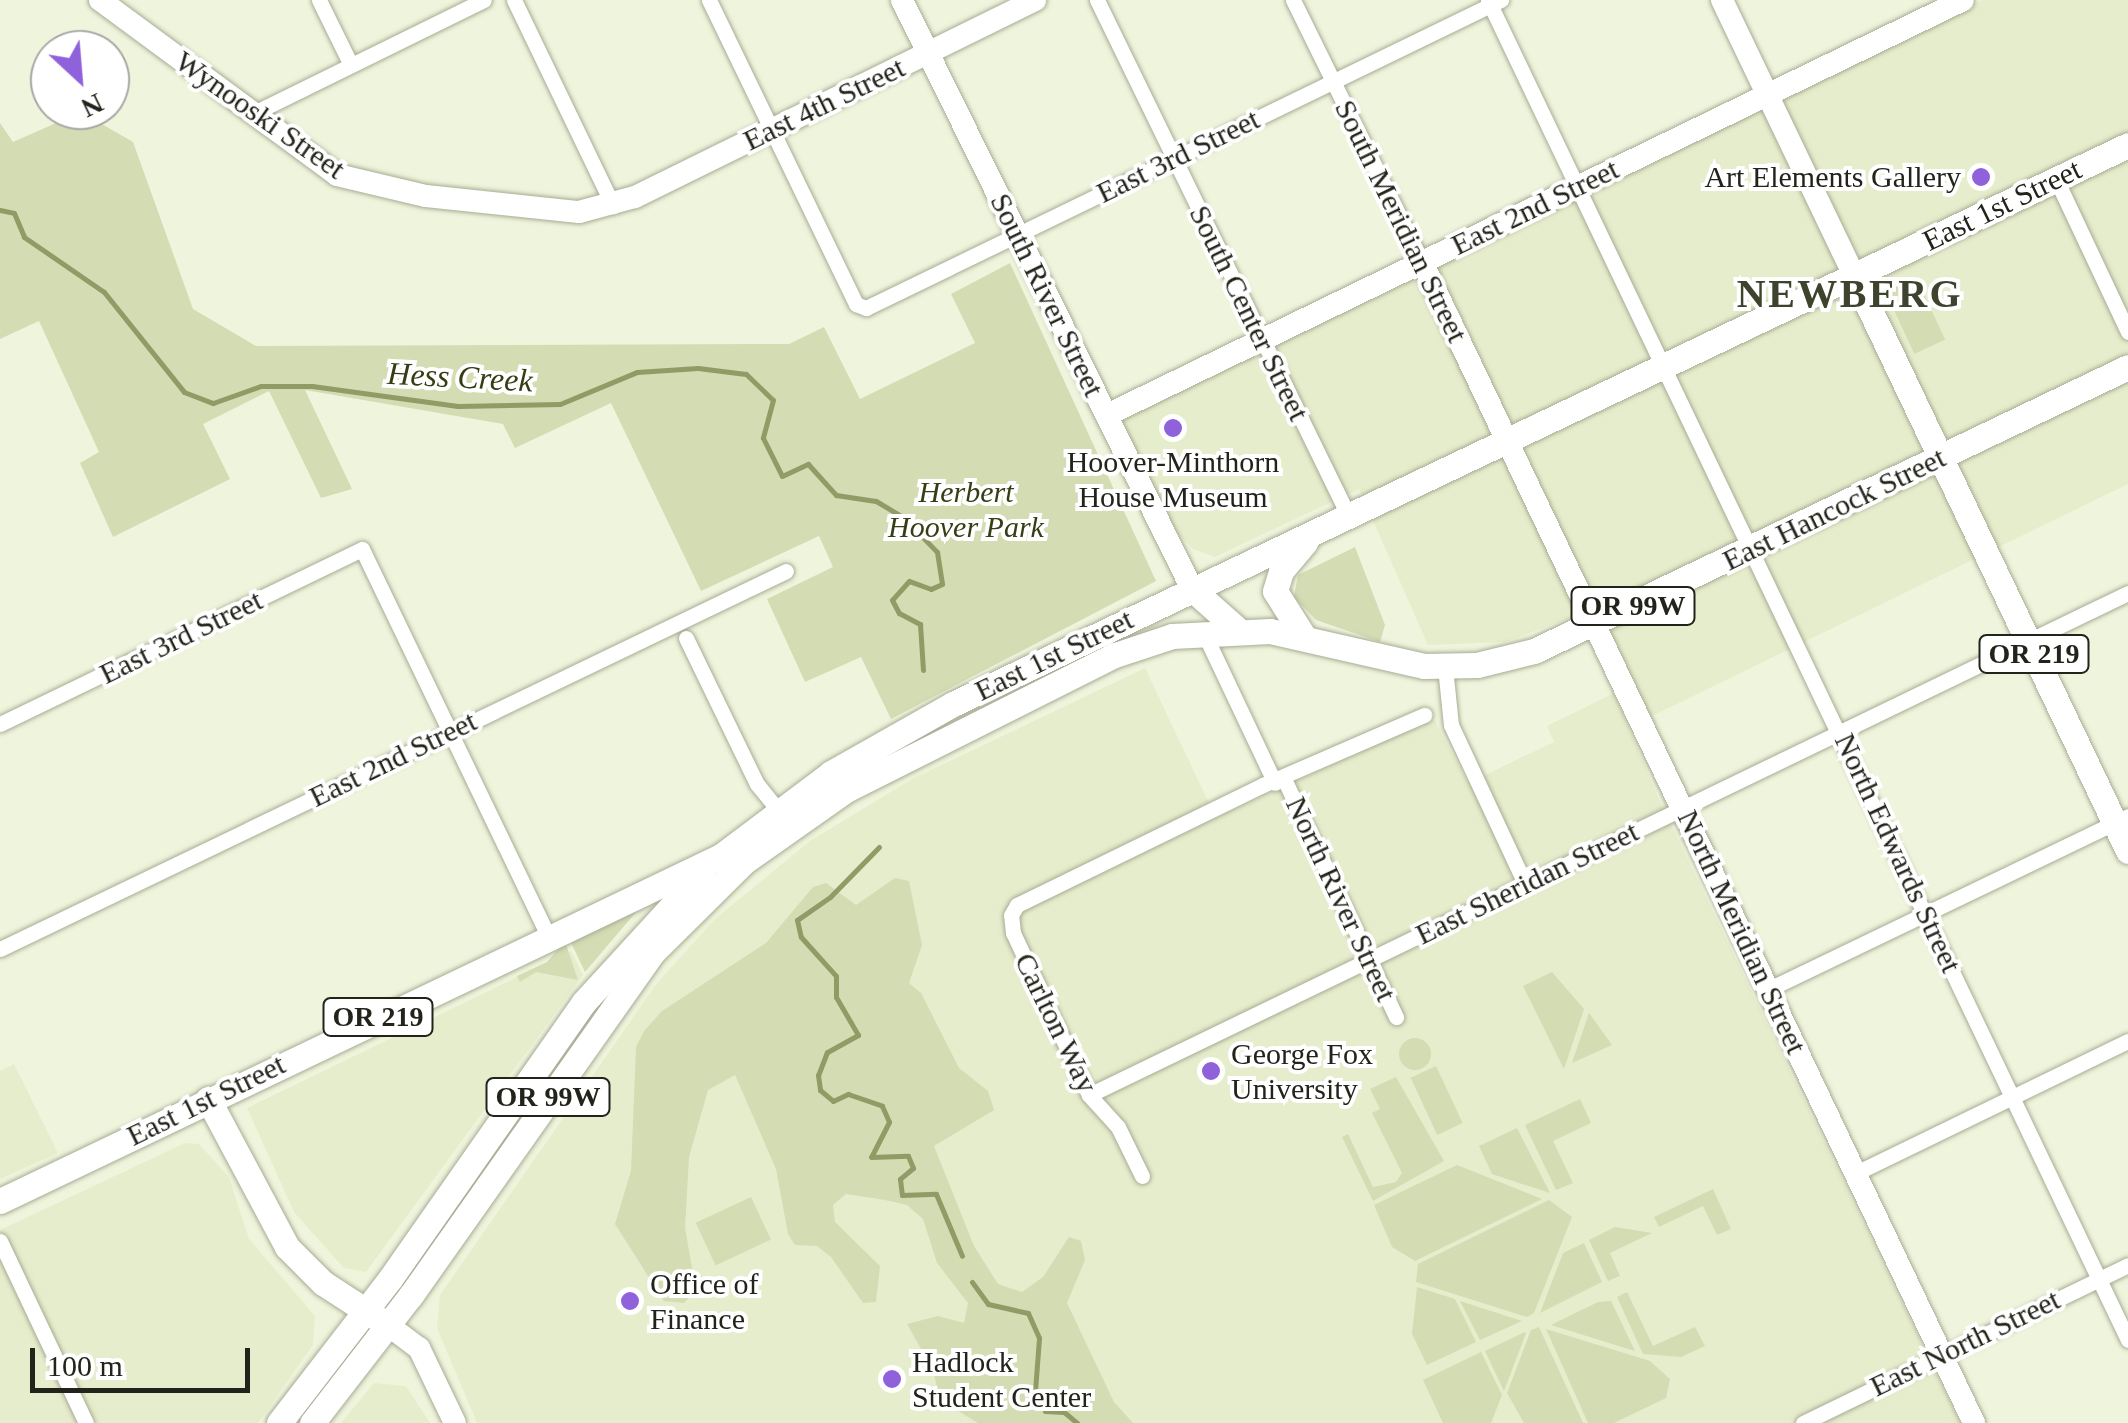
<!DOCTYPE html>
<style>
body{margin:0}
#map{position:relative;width:2128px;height:1423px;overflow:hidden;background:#eff5dc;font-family:Georgia,serif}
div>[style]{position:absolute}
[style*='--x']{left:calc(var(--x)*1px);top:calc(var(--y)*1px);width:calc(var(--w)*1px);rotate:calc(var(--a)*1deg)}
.built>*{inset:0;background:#e6edcc}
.green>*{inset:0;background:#d3dcb3;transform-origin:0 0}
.round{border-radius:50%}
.stream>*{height:5px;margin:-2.5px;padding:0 2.5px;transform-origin:2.5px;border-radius:2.5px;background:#909b66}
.roads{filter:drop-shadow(0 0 2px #a7ac94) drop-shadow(0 0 2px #a7ac94)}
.street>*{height:15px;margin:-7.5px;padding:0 7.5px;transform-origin:7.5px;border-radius:7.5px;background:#fff}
.secondary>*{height:22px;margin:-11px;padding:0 11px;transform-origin:11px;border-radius:11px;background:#fff}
.primary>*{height:25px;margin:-12.5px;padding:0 12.5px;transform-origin:12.5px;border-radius:12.5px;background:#fff}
.dots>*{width:28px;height:28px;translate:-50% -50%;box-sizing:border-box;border:5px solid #fff;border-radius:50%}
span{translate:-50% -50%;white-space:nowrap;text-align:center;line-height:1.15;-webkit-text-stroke:8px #fff;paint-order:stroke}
.shield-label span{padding:2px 8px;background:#fff;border:2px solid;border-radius:8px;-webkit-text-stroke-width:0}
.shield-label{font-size:28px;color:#22241b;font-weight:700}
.street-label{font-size:30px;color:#22241b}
.poi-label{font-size:30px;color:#22241b}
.right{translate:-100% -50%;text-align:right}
.left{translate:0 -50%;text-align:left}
.park-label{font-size:30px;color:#373e15;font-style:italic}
.water-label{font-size:32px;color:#363d13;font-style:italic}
.district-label{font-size:40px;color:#3e432e;font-weight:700;letter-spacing:2.5px}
.north{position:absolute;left:30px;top:30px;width:100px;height:100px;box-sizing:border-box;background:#fff;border:2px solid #a7a7a4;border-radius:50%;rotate:154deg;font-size:28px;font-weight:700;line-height:40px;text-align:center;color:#22241b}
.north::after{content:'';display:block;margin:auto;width:35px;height:45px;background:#8f61db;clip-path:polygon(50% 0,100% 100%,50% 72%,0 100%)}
.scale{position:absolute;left:30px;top:1348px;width:220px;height:45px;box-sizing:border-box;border:5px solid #22241b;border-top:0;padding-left:12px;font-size:30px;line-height:35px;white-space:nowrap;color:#22241b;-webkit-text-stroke:8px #fff;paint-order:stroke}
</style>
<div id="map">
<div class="built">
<div style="clip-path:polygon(1982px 0,2128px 0,2128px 484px,1642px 721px,1606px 645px,1572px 617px,1505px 642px,1428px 645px,1359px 489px,1215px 557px,1193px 549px,1153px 509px,1107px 415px)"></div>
<div style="clip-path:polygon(1145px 668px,1216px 818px,1434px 719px,1468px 783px,1554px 742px,1547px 726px,1614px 693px,1659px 800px,1960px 1423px,477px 1423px,437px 1328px,440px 1295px,657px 983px,715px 919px,810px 841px,912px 779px)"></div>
<div style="clip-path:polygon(571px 951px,583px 975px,366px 1272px,344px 1268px,294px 1212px,247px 1108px)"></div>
<div style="clip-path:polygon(14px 1064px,58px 1153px,0 1179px,0 1071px)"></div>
<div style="clip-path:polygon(185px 1143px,199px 1144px,229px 1177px,249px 1239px,315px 1316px,313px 1345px,258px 1423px,0 1423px,0 1230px)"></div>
<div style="clip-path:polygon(374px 1383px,406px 1386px,430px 1423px,341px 1423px)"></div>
</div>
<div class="green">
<div style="clip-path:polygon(81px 112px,133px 142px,193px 309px,256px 346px,789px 344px,824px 327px,860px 399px,975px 343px,951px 294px,1010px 263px,1156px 581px,891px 719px,861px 657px,805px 682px,767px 599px,833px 567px,819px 536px,701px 591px,611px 403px,515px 448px,503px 424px,305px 390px,352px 489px,321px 498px,269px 391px,203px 424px,230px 479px,113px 537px,80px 463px,99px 452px,39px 321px,0 339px,0 123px,13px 142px)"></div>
<div style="left:1916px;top:277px;width:69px;height:34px;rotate:65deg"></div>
<div style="clip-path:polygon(1355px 547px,1385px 625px,1380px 642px,1316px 620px,1294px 597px,1298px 575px)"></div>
<div style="clip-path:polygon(895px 878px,909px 881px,922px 945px,909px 983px,921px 993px,959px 1068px,988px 1091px,994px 1110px,934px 1146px,974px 1246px,998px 1284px,1022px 1292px,1043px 1277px,1069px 1237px,1081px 1241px,1085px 1260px,1067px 1303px,1114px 1402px,1133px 1423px,978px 1423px,940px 1400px,933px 1370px,907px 1324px,938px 1316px,964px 1323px,968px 1303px,937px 1263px,923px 1219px,907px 1205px,885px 1200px,846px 1194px,833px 1205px,835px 1222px,880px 1266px,876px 1302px,863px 1303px,831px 1257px,817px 1246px,795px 1245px,788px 1234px,776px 1169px,735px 1075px,708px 1090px,689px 1157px,685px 1228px,696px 1290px,684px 1303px,664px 1301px,615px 1224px,631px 1171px,636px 1047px,644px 1031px,662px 1011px,766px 943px,813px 887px,826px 883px,856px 905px)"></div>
<div style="clip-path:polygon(642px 905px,585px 972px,567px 934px)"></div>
<div style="clip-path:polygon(565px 941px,578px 980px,536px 972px,520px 982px,517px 976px,547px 962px)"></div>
<div style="clip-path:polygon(1552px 972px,1584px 1009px,1564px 1069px,1523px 986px)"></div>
<div style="clip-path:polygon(1589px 1013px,1612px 1045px,1572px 1063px)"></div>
<div class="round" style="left:1399px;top:1038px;width:32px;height:32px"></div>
<div style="left:1436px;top:1066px;width:63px;height:28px;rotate:65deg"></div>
<div style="clip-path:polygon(1396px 1077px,1444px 1161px,1373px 1201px,1342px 1137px,1348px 1134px,1373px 1187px,1396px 1182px,1402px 1173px,1372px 1113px,1380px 1109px,1370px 1089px)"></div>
<div style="clip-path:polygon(1580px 1099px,1591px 1123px,1553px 1141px,1573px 1183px,1556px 1190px,1525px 1125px)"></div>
<div style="clip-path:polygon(1517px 1128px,1550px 1193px,1492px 1174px,1479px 1146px)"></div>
<div style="clip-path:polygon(1457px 1165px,1542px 1199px,1415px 1261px,1392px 1247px,1374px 1205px)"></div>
<div style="clip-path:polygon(1713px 1189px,1731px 1229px,1717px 1235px,1703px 1206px,1659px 1227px,1654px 1217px)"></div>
<div style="left:751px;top:1197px;width:47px;height:61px;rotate:65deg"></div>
<div style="clip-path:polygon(1549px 1200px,1572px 1217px,1534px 1313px,1527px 1317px,1416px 1282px,1418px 1264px)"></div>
<div style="clip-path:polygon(1615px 1227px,1652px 1233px,1610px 1253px,1620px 1276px,1608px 1281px,1589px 1240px)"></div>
<div style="clip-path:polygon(1584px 1243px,1602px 1282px,1540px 1313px,1563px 1253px)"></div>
<div style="clip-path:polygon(1417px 1287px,1455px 1299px,1476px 1342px,1427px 1365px,1412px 1334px)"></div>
<div style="clip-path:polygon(1627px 1292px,1653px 1346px,1695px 1327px,1705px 1346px,1681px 1357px,1643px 1354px,1617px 1297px)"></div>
<div style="clip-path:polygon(1460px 1301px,1522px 1321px,1480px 1340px)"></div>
<div style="clip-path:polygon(1611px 1301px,1635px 1351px,1551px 1325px,1598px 1302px)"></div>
<div style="clip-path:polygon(1539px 1327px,1583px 1423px,1524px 1423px,1507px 1393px,1531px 1330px)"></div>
<div style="clip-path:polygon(1546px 1329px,1650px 1361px,1670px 1379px,1666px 1398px,1614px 1423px,1588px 1423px)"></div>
<div style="clip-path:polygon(1525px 1332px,1526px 1333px,1504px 1391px,1485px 1351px)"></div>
<div style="clip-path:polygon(1481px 1352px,1502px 1395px,1491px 1423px,1443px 1423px,1423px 1380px)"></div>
</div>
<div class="stream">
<div style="--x:0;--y:210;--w:14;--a:12"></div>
<div style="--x:14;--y:213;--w:26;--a:67"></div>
<div style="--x:24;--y:237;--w:97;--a:34.5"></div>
<div style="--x:104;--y:292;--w:128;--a:51.3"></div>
<div style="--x:184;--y:392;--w:31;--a:21"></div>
<div style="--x:213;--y:403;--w:51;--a:-19.5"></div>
<div style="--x:261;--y:386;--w:51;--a:0"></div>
<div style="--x:312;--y:386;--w:147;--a:7.8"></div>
<div style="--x:458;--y:406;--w:102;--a:-1.1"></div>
<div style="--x:560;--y:404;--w:83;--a:-22.6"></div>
<div style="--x:637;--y:372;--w:61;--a:-3.8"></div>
<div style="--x:698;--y:368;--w:48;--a:7.1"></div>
<div style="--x:746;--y:374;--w:37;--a:44"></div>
<div style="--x:773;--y:400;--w:39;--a:105"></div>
<div style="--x:763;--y:438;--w:42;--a:63.4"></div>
<div style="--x:782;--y:476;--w:29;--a:-25"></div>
<div style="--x:808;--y:464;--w:42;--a:47.9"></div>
<div style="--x:836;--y:495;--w:40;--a:8.5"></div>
<div style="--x:876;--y:501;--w:31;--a:31"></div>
<div style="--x:903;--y:517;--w:49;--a:45.8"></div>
<div style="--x:937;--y:552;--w:32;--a:81"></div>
<div style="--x:942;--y:584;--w:12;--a:156"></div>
<div style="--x:931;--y:589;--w:23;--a:-160"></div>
<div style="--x:909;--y:581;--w:25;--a:132"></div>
<div style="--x:892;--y:600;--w:15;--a:62"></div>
<div style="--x:899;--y:613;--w:24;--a:28"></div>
<div style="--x:920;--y:624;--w:46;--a:86.3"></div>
<div style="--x:879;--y:847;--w:70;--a:134.4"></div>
<div style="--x:830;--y:897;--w:40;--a:145.1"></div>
<div style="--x:797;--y:920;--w:17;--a:77"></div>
<div style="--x:801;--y:937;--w:52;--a:48.1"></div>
<div style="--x:836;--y:976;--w:21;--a:90"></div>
<div style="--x:836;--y:997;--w:44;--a:59.9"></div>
<div style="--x:858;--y:1035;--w:35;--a:151"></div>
<div style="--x:827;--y:1052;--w:25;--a:111"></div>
<div style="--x:818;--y:1075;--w:15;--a:82"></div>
<div style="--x:820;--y:1090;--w:17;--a:40"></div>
<div style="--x:833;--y:1101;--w:17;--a:-25"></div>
<div style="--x:848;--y:1094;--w:36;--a:19"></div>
<div style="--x:882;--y:1106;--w:17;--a:66"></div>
<div style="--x:889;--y:1122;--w:39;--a:117"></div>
<div style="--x:871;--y:1157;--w:37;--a:-2"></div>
<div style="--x:908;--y:1156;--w:13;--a:67"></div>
<div style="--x:913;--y:1168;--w:17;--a:140"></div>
<div style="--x:900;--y:1179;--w:16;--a:83"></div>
<div style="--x:902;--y:1195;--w:34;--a:-2"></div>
<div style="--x:936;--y:1194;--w:67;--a:67.2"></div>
<div style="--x:972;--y:1282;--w:27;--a:54"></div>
<div style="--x:988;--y:1304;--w:41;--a:12.7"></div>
<div style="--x:1028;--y:1313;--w:27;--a:66"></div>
<div style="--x:1039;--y:1338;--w:53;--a:94.3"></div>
<div style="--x:1035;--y:1391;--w:22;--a:63"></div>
<div style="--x:1045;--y:1411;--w:19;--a:3"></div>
<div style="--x:1064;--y:1412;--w:17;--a:40"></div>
</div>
<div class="roads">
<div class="street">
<div style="--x:319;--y:0;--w:72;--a:63.8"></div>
<div style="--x:514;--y:0;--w:229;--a:64.3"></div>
<div style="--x:709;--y:0;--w:338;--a:64.2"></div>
<div style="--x:856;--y:304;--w:11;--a:22"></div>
<div style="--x:866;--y:308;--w:706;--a:-25.88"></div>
<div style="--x:1097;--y:0;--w:575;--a:64.01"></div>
<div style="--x:1293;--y:0;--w:292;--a:63.8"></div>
<div style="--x:1488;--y:0;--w:1485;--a:64.47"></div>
<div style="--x:254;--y:113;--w:256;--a:-26.2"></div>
<div style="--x:2056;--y:179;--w:169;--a:64.8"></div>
<div style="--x:1203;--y:631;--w:168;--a:64.7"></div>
<div style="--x:686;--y:638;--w:162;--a:64.1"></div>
<div style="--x:757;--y:784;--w:32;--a:51"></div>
<div style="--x:1445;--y:667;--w:58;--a:84.1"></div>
<div style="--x:1451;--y:725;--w:175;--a:65"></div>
<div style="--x:0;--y:724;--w:402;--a:-25.8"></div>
<div style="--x:362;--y:549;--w:428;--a:64.3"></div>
<div style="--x:1285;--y:781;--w:261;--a:64.8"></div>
<div style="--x:0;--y:949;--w:872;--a:-25.68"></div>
<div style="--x:1769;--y:989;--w:399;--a:-25.7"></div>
<div style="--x:1089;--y:1095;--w:1154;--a:-25.79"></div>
<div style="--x:1856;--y:1173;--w:302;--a:-25.9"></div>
<div style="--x:1142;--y:1176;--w:55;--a:-116.1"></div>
<div style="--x:1118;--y:1127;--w:43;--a:-132.2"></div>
<div style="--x:1089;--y:1095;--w:179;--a:-115.1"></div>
<div style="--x:1013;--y:933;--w:18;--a:-96"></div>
<div style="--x:1011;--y:915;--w:12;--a:-59"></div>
<div style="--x:1017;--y:905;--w:274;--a:-26"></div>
<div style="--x:1263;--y:785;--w:176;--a:-23.5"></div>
<div style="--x:0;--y:1241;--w:201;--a:64.7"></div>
<div style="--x:1803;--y:1423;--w:361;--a:-25.9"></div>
</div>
<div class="secondary">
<div style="--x:100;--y:0;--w:295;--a:36.4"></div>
<div style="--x:337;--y:175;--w:91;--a:13.3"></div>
<div style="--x:426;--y:196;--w:154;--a:6"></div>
<div style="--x:579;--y:212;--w:58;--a:-15"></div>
<div style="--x:635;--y:197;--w:446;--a:-26.2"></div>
<div style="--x:902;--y:0;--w:657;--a:63.79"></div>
<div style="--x:1722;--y:0;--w:306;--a:64.4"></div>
<div style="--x:1422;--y:262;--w:1286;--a:64.57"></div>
<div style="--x:1107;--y:415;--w:951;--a:-25.86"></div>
<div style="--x:388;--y:1325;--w:39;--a:37"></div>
<div style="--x:419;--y:1348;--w:83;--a:64.4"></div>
</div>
<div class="primary">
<div style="--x:1854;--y:276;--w:637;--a:64.52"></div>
<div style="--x:1192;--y:589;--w:60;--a:41.6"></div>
<div style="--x:1304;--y:637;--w:54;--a:-122.2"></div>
<div style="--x:1275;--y:591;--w:21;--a:-73"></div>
<div style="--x:1281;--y:571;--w:38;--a:-50"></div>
<div style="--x:208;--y:1099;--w:168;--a:61.9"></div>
<div style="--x:287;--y:1247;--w:51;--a:45"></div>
<div style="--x:323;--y:1283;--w:68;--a:33"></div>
<div style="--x:0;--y:1201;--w:799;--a:-25.57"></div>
<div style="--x:721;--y:856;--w:138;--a:-37"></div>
<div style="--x:831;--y:773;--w:140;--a:-29.5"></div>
<div style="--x:953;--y:704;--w:1301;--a:-25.44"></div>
<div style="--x:279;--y:1423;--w:182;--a:-52.4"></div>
<div style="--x:390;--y:1279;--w:338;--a:-55"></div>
<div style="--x:584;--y:1002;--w:175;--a:-47.5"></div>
<div style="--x:312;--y:1423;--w:162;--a:-52.3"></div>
<div style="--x:411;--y:1295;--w:420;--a:-54.8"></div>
<div style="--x:653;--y:952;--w:129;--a:-44.7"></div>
<div style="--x:745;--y:861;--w:123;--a:-35.1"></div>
<div style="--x:846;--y:790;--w:301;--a:-26.7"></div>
<div style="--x:1115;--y:655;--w:60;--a:-18.4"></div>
<div style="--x:1172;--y:636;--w:98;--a:-2.9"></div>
<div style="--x:1270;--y:631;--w:158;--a:12.8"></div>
<div style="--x:1424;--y:666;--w:53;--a:-1.1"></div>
<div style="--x:1477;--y:665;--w:59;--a:-13.8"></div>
<div style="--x:1534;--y:651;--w:658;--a:-25.55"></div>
</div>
</div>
<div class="dots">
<div style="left:1981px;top:177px;background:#8f61db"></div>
<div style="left:1173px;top:428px;background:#8f61db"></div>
<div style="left:1211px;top:1071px;background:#8f61db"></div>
<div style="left:630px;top:1301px;background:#8f61db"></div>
<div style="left:892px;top:1379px;background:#8f61db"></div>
</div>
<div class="shield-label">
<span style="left:1633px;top:606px">OR 99W</span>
<span style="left:2034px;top:654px">OR 219</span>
<span style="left:378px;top:1017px">OR 219</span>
<span style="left:548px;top:1097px">OR 99W</span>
</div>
<div class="street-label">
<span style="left:824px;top:104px;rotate:-26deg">East 4th Street</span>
<span style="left:260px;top:115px;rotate:35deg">Wynooski Street</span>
<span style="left:1178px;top:156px;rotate:-26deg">East 3rd Street</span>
<span style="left:2002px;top:205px;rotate:-26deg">East 1st Street</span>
<span style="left:1535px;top:207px;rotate:-26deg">East 2nd Street</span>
<span style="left:1401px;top:221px;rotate:64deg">South Meridian Street</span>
<span style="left:1047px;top:295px;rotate:64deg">South River Street</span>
<span style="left:1249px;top:313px;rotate:64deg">South Center Street</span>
<span style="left:1834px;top:509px;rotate:-26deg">East Hancock Street</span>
<span style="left:181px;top:637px;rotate:-26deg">East 3rd Street</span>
<span style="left:1054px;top:655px;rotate:-26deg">East 1st Street</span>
<span style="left:393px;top:759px;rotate:-26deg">East 2nd Street</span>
<span style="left:1898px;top:853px;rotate:65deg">North Edwards Street</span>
<span style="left:1527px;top:883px;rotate:-26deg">East Sheridan Street</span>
<span style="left:1341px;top:899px;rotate:65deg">North River Street</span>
<span style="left:1742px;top:932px;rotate:65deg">North Meridian Street</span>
<span style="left:1056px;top:1023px;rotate:64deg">Carlton Way</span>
<span style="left:206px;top:1100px;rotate:-26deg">East 1st Street</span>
<span style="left:1965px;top:1343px;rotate:-26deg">East North Street</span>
</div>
<div class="poi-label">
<span class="right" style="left:1961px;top:177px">Art Elements Gallery</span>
<span style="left:1173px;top:479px">Hoover-Minthorn<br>House Museum</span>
<span class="left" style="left:1231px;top:1071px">George Fox<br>University</span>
<span class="left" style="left:650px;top:1301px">Office of<br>Finance</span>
<span class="left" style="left:912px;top:1379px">Hadlock<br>Student Center</span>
</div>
<div class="park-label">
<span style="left:966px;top:509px">Herbert<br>Hoover Park</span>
</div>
<div class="water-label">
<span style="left:460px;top:377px;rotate:3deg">Hess Creek</span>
</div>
<div class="district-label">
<span style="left:1850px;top:294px">NEWBERG</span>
</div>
<div class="north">N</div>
<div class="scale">100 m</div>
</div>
